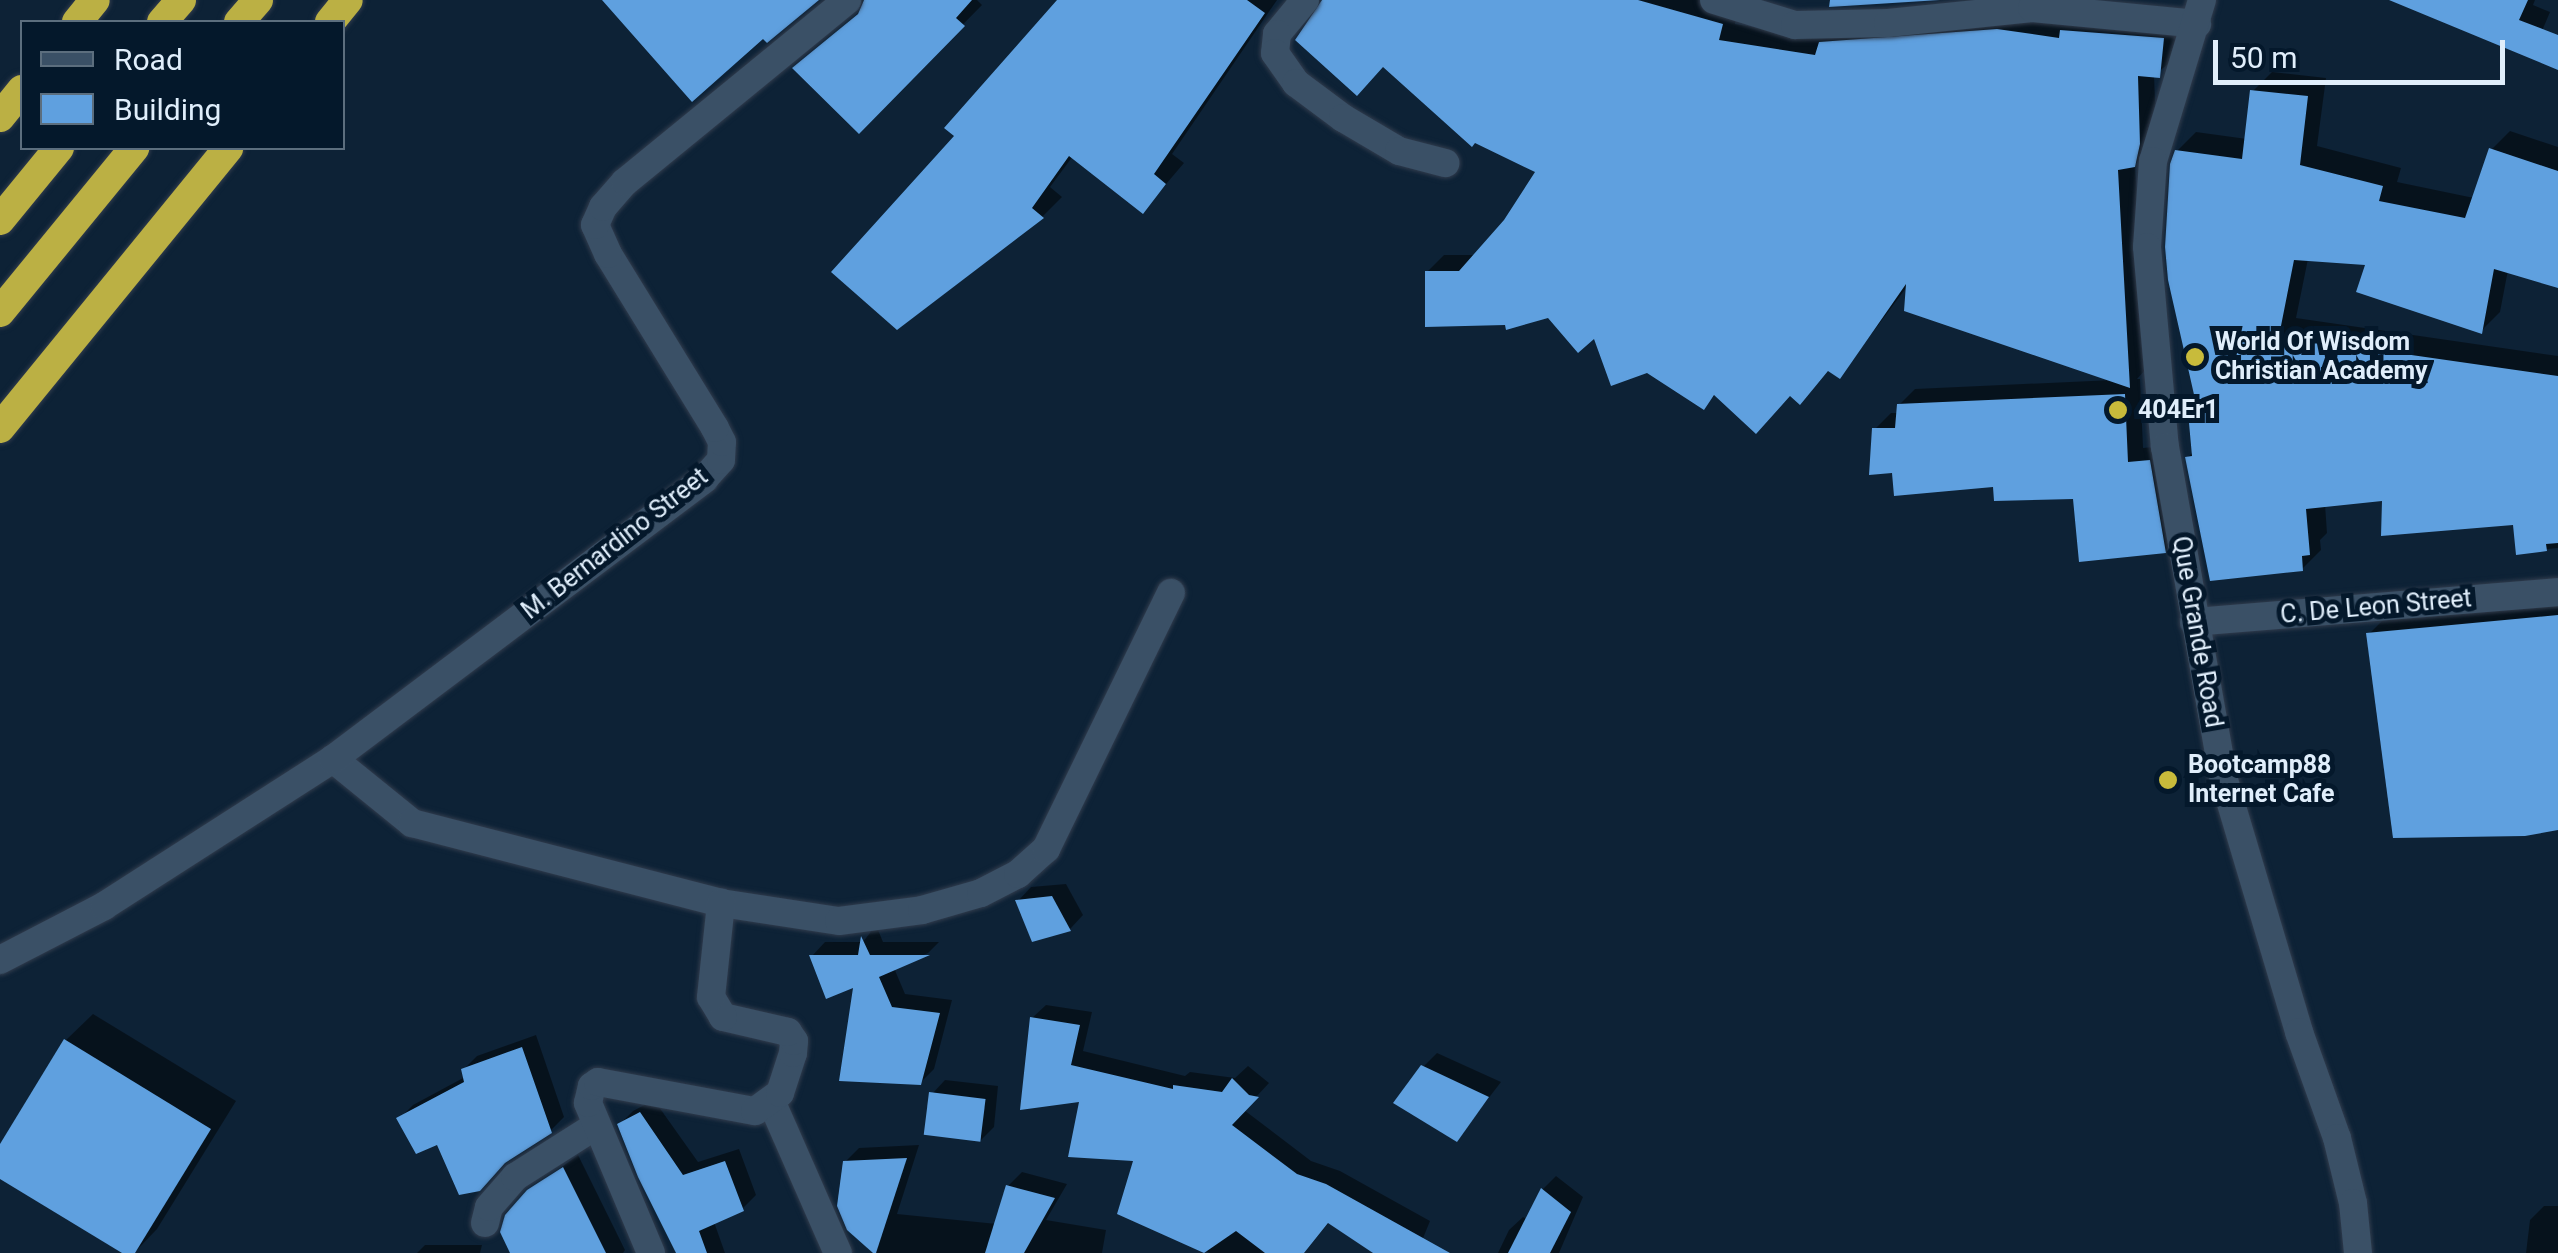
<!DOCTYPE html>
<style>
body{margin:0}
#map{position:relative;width:2558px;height:1253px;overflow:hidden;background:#0d2236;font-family:Roboto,sans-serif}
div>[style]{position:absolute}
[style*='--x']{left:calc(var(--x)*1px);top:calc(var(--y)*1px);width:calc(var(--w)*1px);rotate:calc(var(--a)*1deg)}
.shadow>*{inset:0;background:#0007}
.building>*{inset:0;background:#5fa0df;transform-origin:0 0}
.roads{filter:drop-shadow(0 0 2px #313c4d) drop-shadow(0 0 2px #313c4d)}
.minor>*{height:28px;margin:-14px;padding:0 14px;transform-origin:14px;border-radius:14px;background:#3a5066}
.secondary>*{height:28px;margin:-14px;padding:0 14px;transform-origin:14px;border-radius:14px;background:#3a5066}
.motorway>*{height:30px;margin:-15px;padding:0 15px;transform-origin:15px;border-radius:15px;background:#bbb044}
.dots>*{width:28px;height:28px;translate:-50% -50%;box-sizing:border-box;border:5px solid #04182b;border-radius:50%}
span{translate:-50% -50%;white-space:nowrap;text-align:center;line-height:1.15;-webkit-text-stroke:10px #04182b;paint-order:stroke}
.poi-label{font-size:25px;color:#e0eefb;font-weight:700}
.left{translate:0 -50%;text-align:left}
.street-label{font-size:25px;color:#e0eefb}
.legend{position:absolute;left:20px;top:20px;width:325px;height:130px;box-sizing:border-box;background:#04182b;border:2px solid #5c6e7e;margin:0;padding:12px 18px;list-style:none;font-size:30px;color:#e0eefb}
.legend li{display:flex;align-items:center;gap:20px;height:50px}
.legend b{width:50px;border:2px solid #5c6e7e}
.scale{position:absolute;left:2213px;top:40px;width:292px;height:45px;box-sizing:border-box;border:5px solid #e0eefb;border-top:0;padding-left:12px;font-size:30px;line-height:35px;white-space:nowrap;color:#e0eefb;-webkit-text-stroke:8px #04182b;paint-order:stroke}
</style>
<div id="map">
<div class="shadow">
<div style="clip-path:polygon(866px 0,977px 0,982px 5px,859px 130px,796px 68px,863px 9px)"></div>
<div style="clip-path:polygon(1060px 0,1277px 0,1172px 154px,1184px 163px,1143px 211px,1073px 156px,1050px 187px,1062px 197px,1042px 217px,898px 327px,957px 135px)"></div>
<div style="clip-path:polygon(1324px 0,1728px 0,1739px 7px,1735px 24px,1826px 38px,1839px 26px,2015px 13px,2180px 22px,2176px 58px,2154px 75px,2156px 125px,2151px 147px,2135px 164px,2146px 369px,2137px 379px,2140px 379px,2143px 448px,2165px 446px,2181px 535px,2165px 551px,2075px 496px,1894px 471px,1875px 429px,1891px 413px,1899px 413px,1899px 405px,1915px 389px,2113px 380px,1909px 284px,1840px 376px,1830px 369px,1817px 384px,1791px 393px,1716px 394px,1703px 407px,1595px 335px,1427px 272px,1444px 255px,1476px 255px,1506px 221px,1538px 170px,1475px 140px)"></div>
<div style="clip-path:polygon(2392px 0,2535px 0,2533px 5px,2550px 12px,2539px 38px)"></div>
<div style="clip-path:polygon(2272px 72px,2326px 78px,2317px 146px,2401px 168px,2397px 182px,2474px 198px,2491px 150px,2510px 131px,2558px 147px,2558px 287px,2508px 270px,2500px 312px,2481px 331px,2368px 263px,2308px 259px,2296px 318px,2558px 356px,2558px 548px,2518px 552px,2515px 523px,2385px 498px,2325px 504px,2327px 533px,2320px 540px,2321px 550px,2302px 569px,2187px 458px,2194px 451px,2191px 424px,2201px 414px,2177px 151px,2196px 132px,2247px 139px,2253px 91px)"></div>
<div style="clip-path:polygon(2558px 599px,2558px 827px,2369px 634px,2388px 615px)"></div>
<div style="clip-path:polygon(1066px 884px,1083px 915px,1070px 929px,1018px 901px,1031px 887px)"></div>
<div style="clip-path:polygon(876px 925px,883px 942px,939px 942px,928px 953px,894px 968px,905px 994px,952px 1000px,934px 1069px,920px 1083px,856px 984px,812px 956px,825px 942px,863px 942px)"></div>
<div style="clip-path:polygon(1046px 1005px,1092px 1012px,1083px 1051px,1185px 1076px,1190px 1072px,1235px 1078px,1248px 1066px,1269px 1083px,1244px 1110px,1311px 1161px,1340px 1171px,1430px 1221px,1417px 1253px,1378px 1253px,1330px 1221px,1304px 1253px,1210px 1253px,1120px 1213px,1137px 1158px,1083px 1099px,1032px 1018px)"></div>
<div style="clip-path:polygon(93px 1014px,236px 1101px,157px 1229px,134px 1253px,126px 1253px,0 1176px,0 1149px,66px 1040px)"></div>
<div style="clip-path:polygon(536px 1035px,564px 1117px,550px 1131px,438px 1142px,399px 1119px,413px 1105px,465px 1077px,463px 1070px,477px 1056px)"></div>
<div style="clip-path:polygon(1437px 1053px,1501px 1082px,1457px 1139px,1423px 1067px)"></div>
<div style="clip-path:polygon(945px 1080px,998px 1086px,994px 1127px,980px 1141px,932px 1094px)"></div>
<div style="clip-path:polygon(654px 1100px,698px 1162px,739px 1149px,756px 1195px,742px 1209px,714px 1222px,725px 1253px,676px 1253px,620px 1124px,633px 1111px)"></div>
<div style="clip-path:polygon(919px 1145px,897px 1214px,997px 1224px,1008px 1186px,1022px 1172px,1067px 1184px,1046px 1220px,1106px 1230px,1102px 1253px,877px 1253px,849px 1228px,845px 1162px,859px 1148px)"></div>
<div style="clip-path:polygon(578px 1155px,625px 1250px,623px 1253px,550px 1253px,528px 1192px)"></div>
<div style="clip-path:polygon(1556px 1176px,1583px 1197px,1559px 1253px,1498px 1253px,1509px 1230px,1523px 1217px,1528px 1220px,1543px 1189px)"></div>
<div style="clip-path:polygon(2544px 1206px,2558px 1206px,2558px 1253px,2526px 1253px,2530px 1220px)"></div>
<div style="clip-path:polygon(425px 1245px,482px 1245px,480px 1253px,417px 1253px)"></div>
</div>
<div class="building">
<div style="clip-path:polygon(602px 0,819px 0,767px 43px,763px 39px,692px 102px)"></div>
<div style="clip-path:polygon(864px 0,972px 0,956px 18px,965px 26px,859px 134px,792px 68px,858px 14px)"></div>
<div style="clip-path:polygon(1057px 0,1247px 0,1265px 13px,1154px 174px,1166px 184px,1143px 214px,1069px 156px,1032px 208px,1044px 218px,897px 330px,831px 272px,954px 136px,944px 128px)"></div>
<div style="clip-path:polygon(1322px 0,1638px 0,1723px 24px,1719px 40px,1815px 55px,1819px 42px,1997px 29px,2059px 38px,2060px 30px,2164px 38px,2160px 78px,2138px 76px,2140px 144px,2135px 167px,2118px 170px,2130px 388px,1904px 311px,1906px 284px,1840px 379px,1828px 371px,1800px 405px,1790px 396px,1756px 434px,1714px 395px,1704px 410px,1647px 373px,1611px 386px,1594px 339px,1578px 353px,1548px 318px,1506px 330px,1505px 325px,1425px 327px,1425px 271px,1459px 271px,1504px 220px,1535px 172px,1475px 143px,1472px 147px,1383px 67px,1357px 96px,1295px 40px)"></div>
<div style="clip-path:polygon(1830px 0,1940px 0,1829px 7px)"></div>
<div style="clip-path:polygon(2389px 0,2528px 0,2519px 20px,2558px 35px,2558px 70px)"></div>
<div style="clip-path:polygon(2250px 90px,2308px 96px,2300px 165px,2383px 186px,2379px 201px,2465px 218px,2489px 148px,2558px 171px,2558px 288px,2494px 269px,2482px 334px,2356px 292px,2365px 265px,2294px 260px,2279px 336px,2558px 376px,2558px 543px,2546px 544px,2547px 551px,2516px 555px,2513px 525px,2381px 536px,2382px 501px,2306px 509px,2310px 555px,2302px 556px,2303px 571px,2210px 581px,2185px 457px,2192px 456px,2189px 423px,2200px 421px,2168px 280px,2165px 247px,2170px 164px,2175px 150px,2242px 159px)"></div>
<div style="clip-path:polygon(2125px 394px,2128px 462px,2150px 460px,2166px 553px,2079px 562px,2073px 499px,1994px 501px,1993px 487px,1894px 496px,1892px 473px,1869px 475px,1872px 428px,1895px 428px,1897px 404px)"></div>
<div style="clip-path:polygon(2558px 615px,2558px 830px,2525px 836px,2393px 838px,2366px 633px)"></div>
<div style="clip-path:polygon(1052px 896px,1071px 931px,1032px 942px,1015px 900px)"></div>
<div style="clip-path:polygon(861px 936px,870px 955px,930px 955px,879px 977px,892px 1007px,940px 1013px,921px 1085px,839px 1081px,853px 988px,826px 999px,809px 955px,858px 955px)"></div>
<div style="clip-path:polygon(1030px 1017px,1080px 1025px,1071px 1065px,1173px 1089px,1173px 1085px,1222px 1092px,1232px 1078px,1249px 1095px,1259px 1097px,1232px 1125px,1297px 1174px,1326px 1184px,1450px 1253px,1373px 1253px,1328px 1223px,1304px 1253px,1265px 1253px,1236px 1231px,1204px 1253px,1117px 1214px,1133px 1161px,1068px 1157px,1079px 1102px,1020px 1110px)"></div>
<div style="clip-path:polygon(64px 1039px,211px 1129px,135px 1253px,122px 1253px,0 1179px,0 1144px)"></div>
<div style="clip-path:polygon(522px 1047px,552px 1133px,505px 1163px,480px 1191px,459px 1195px,437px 1145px,416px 1154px,396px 1118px,464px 1082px,461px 1069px)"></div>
<div style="clip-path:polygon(1421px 1065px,1489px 1097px,1457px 1142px,1393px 1103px)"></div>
<div style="left:929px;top:1092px;width:57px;height:43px;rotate:7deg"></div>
<div style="clip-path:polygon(640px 1112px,683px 1175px,725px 1161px,744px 1211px,699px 1231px,707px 1253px,676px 1253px,638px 1177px,617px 1124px)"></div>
<div style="clip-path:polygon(907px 1158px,876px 1253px,873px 1253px,847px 1230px,837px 1206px,843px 1161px)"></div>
<div style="clip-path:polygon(563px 1167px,606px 1253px,510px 1253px,500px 1232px,505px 1215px,527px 1190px)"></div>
<div style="clip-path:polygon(1006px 1185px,1055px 1198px,1024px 1253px,985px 1253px)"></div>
<div style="clip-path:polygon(1541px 1188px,1571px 1212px,1550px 1253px,1508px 1253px)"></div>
</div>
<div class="roads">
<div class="minor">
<div style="--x:1305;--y:0;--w:44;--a:129.5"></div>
<div style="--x:1277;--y:34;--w:19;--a:96"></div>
<div style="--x:1275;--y:53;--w:37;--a:55"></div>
<div style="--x:1296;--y:83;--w:59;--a:36.7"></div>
<div style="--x:1343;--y:118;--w:65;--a:30.5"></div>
<div style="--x:1399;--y:151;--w:48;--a:14.6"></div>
<div style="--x:1714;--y:0;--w:85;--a:17.2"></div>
<div style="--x:1795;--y:25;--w:93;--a:-1.2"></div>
<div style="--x:1888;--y:23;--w:145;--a:-5.9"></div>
<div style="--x:2032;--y:8;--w:166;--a:5.5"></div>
<div style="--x:2194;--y:622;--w:365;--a:-4.7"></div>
<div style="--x:333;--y:759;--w:102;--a:39"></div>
<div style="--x:412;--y:823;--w:319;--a:14.5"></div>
<div style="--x:721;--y:903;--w:119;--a:8.7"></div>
<div style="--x:839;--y:921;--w:84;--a:-7.5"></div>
<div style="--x:922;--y:910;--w:61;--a:-16.1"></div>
<div style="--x:981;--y:893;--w:42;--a:-27.2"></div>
<div style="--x:1018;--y:874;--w:38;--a:-42"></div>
<div style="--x:1046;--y:849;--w:285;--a:-64"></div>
<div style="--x:0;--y:960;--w:117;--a:-27.4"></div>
<div style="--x:104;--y:906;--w:272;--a:-32.7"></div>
<div style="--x:333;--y:759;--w:465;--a:-37"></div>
<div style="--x:704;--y:479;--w:25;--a:-48"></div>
<div style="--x:721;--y:460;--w:18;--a:-87"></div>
<div style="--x:722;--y:442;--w:16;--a:-117"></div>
<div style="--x:715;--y:428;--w:204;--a:-121.6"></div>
<div style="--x:608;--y:254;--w:32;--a:-114"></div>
<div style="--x:595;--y:225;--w:20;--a:-66"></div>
<div style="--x:603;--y:207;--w:33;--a:-49"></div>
<div style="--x:625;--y:182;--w:287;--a:-39.3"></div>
<div style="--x:772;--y:1103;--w:164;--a:66.3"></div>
<div style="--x:485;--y:1223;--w:16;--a:-76"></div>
<div style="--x:489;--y:1207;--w:40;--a:-49"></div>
<div style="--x:515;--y:1177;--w:97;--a:-32.4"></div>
<div style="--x:651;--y:1253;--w:163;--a:-112.8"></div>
<div style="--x:588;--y:1103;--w:17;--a:-77"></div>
<div style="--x:592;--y:1086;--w:7;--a:-34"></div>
<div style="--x:598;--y:1082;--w:160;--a:10.5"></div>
<div style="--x:755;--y:1111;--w:31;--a:-36"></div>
<div style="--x:780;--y:1093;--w:42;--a:-72"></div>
<div style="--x:793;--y:1053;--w:12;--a:-85"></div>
<div style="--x:794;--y:1041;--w:11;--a:-124"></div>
<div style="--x:788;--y:1032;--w:67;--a:-167"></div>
<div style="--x:723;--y:1017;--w:23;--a:-121"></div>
<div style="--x:711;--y:997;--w:95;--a:-83.9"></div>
</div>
<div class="secondary">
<div style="--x:2202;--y:0;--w:168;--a:106.9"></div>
<div style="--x:2153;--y:161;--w:86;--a:94"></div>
<div style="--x:2147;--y:247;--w:201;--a:84.9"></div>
<div style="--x:2165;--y:447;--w:338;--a:80"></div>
<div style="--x:2224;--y:780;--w:263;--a:73.4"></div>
<div style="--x:2299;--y:1032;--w:113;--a:70.3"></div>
<div style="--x:2337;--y:1138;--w:67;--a:76.2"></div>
<div style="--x:2353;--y:1203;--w:50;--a:84.3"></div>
</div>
<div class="motorway">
<div style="--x:77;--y:22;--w:28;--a:-51"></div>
<div style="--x:162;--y:22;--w:29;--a:-49"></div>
<div style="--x:239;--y:22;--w:29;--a:-49"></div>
<div style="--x:330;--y:22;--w:28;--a:-51"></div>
<div style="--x:0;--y:117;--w:35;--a:-51"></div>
<div style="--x:0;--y:220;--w:93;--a:-50.7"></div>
<div style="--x:0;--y:312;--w:212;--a:-50.7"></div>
<div style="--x:0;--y:428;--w:361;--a:-50.8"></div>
</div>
</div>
<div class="dots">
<div style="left:2195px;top:357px;background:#c8bb3b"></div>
<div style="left:2118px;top:410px;background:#c8bb3b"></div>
<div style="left:2168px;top:780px;background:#c8bb3b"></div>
</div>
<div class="poi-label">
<span class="left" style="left:2215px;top:357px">World Of Wisdom<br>Christian Academy</span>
<span class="left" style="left:2138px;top:410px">404Er1</span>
<span class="left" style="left:2188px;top:780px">Bootcamp88<br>Internet Cafe</span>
</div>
<div class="street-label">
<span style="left:615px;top:544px;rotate:-38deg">M. Bernardino Street</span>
<span style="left:2376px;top:607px;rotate:-5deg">C. De Leon Street</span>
<span style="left:2197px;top:632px;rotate:80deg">Que Grande Road</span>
</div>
<ul class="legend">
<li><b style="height:12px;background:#3a5066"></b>Road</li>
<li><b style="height:28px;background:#5fa0df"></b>Building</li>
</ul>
<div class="scale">50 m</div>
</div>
